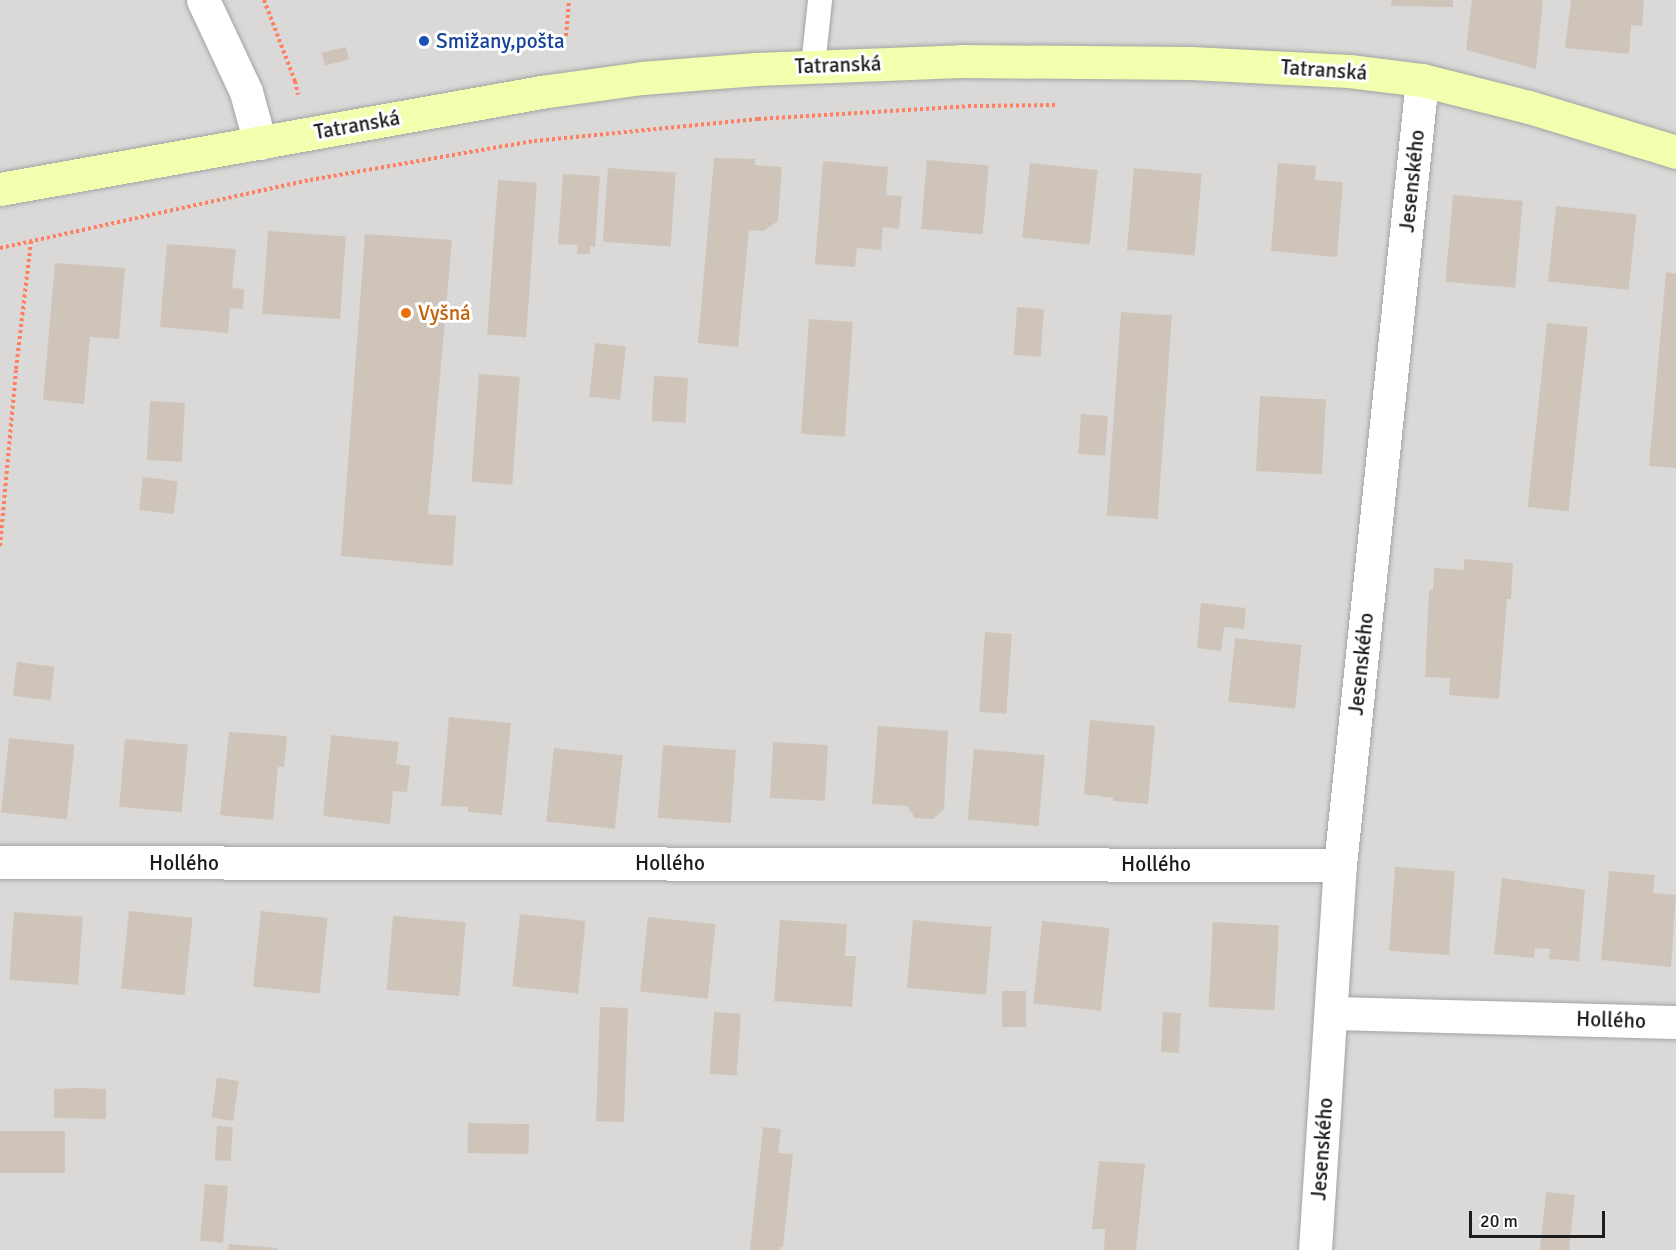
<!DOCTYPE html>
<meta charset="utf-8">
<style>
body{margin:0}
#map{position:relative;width:1676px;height:1250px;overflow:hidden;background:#eeebe0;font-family:Signika,sans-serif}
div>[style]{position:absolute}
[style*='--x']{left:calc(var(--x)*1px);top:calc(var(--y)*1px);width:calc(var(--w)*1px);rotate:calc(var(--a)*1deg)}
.residential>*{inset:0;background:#dad9d8;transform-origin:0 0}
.building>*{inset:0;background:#cec4b9;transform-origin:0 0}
.path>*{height:4px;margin-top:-2px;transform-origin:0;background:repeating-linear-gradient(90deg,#ff7f60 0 3px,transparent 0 6px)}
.roads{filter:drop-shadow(0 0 2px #a3a3a3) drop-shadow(0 0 2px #a3a3a3)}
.service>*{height:24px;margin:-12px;padding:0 12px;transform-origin:12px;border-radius:12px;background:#fff}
.minor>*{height:33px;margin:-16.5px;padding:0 16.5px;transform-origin:16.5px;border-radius:16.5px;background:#fff}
.secondary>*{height:33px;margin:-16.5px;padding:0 16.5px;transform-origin:16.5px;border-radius:16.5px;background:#f3feae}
.dots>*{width:16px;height:16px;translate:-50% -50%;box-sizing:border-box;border:3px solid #fff;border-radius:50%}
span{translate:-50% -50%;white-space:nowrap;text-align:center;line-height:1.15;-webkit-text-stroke:6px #fff;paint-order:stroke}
.transit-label{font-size:21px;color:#164399}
.left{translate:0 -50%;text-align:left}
.street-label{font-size:21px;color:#1c1c1c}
.food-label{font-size:21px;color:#c56008}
.scale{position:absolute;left:1469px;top:1211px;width:136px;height:27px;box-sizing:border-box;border:3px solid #1c1c1c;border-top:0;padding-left:8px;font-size:18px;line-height:21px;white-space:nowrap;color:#1c1c1c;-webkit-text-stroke:4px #fff;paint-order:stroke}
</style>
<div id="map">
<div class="residential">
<div style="left:0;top:0;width:1676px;height:1250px"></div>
</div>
<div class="building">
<div style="clip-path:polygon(1392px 0,1453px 0,1453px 7px,1391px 6px)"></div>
<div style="clip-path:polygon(1472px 0,1543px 0,1536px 69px,1466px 50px)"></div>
<div style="clip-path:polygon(1571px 0,1644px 0,1642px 26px,1631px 25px,1629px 54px,1565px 48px)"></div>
<div style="left:346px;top:47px;width:13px;height:25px;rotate:77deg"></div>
<div style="clip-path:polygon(714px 158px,755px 159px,755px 165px,782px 167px,778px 221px,763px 231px,749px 230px,738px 347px,698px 343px)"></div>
<div style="left:927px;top:160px;width:62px;height:69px;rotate:5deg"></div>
<div style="clip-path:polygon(823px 161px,888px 167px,886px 195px,902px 196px,899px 229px,883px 227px,881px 250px,857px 248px,855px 267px,815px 264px)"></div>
<div style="left:1030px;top:163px;width:68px;height:75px;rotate:6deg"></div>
<div style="clip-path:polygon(1278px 163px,1316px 166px,1315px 180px,1343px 182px,1337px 257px,1271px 251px)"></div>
<div style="left:608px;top:168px;width:68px;height:74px;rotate:4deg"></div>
<div style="left:1134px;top:168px;width:68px;height:82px;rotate:5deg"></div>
<div style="clip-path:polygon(563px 174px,600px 176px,595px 247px,590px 246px,590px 254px,577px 254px,578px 245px,558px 244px)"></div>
<div style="left:498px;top:180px;width:39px;height:155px;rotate:4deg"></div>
<div style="left:1453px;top:195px;width:70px;height:87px;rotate:5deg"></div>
<div style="left:1556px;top:206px;width:81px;height:76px;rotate:6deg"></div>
<div style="left:268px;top:231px;width:78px;height:83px;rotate:4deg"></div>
<div style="clip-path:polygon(365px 234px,452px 240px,428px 514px,456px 516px,453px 566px,341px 556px)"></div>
<div style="clip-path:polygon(167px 244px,236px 249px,232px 288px,244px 289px,243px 309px,230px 308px,228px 333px,160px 327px)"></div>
<div style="clip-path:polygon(55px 263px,125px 268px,119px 339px,90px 337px,84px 404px,43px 400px)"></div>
<div style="clip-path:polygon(1666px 272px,1676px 274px,1676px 468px,1649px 466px)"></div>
<div style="left:1017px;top:307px;width:27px;height:48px;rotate:4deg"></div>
<div style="left:1121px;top:312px;width:51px;height:204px;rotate:4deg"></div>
<div style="left:809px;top:319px;width:44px;height:115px;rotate:4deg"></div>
<div style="left:1547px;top:323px;width:41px;height:185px;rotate:6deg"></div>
<div style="left:595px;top:343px;width:31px;height:54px;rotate:6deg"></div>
<div style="left:479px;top:374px;width:41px;height:108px;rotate:4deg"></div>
<div style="left:654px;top:376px;width:34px;height:45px;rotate:3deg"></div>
<div style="left:1260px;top:396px;width:66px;height:75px;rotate:3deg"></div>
<div style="left:150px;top:401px;width:35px;height:59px;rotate:3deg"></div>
<div style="left:1081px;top:414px;width:27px;height:40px;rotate:4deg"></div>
<div style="left:143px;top:477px;width:35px;height:33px;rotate:7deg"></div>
<div style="clip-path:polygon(1464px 559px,1513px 563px,1511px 599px,1507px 599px,1499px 699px,1449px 695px,1450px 678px,1425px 677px,1429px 590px,1433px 590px,1434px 568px,1464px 570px)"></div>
<div style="clip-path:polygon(1201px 603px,1246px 608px,1244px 629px,1224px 627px,1221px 651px,1197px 648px)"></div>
<div style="left:985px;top:632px;width:27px;height:80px;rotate:4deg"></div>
<div style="left:1235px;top:638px;width:67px;height:64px;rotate:6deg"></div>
<div style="left:17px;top:662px;width:38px;height:34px;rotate:7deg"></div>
<div style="clip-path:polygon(449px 717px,511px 723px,502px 815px,468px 812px,468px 807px,441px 806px)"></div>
<div style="clip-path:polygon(1090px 720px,1155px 726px,1148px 804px,1113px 801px,1113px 798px,1084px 794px)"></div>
<div style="clip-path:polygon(878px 726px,948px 731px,944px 809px,933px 819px,915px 818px,907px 806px,872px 804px)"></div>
<div style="clip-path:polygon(229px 732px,287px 736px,284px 767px,278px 767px,273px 820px,220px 815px)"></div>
<div style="clip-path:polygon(331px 735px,399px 742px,396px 764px,410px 766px,407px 792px,393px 791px,390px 824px,323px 816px)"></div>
<div style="left:9px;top:738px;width:66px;height:75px;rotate:6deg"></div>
<div style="left:125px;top:739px;width:63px;height:68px;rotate:5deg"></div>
<div style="left:773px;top:742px;width:55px;height:56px;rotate:3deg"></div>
<div style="left:663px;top:745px;width:73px;height:73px;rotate:4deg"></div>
<div style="left:554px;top:748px;width:69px;height:74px;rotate:6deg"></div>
<div style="left:974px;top:749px;width:71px;height:71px;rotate:5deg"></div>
<div style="left:1395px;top:867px;width:60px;height:84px;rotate:4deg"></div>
<div style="clip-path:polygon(1609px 871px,1655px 875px,1653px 893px,1676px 895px,1671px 967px,1601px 960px)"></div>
<div style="clip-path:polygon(1502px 878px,1585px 890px,1579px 961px,1549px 959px,1550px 949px,1535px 948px,1534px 958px,1494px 954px)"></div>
<div style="left:129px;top:911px;width:64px;height:78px;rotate:6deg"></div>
<div style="left:261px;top:911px;width:67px;height:76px;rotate:6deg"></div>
<div style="left:14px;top:912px;width:69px;height:68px;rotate:4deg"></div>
<div style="left:520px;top:914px;width:66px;height:73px;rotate:6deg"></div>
<div style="left:393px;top:916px;width:73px;height:74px;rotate:5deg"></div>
<div style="left:648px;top:917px;width:68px;height:75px;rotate:6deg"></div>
<div style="clip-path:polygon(780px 920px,847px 924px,845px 956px,856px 956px,852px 1007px,774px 1001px)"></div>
<div style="left:913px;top:920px;width:79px;height:68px;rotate:5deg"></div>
<div style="left:1042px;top:921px;width:68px;height:83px;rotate:6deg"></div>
<div style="left:1213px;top:922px;width:66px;height:85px;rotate:3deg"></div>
<div style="left:1002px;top:991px;width:24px;height:36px"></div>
<div style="left:600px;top:1007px;width:28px;height:114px;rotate:2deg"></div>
<div style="left:714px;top:1012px;width:27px;height:62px;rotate:4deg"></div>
<div style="left:1163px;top:1012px;width:18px;height:40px;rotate:3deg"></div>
<div style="left:217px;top:1078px;width:22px;height:40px;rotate:8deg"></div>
<div style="clip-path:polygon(82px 1088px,106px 1089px,106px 1119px,54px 1118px,54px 1089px)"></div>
<div style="left:468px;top:1123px;width:61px;height:30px;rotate:1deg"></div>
<div style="left:217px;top:1126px;width:16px;height:34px;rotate:4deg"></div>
<div style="clip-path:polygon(763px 1127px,781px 1129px,778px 1153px,793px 1154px,783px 1247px,780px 1247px,779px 1250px,750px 1250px)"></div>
<div style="left:0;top:1131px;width:65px;height:42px"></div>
<div style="clip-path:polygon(1099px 1161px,1145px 1164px,1136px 1250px,1104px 1250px,1105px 1229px,1092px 1229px)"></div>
<div style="left:205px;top:1184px;width:23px;height:57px;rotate:5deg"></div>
<div style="left:1546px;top:1192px;width:29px;height:58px;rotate:6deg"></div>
<div style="clip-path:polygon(229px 1244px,278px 1248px,277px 1250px,228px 1250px)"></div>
</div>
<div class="path">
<div style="--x:264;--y:0;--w:87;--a:69.1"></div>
<div style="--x:295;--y:81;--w:14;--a:78"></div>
<div style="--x:566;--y:36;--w:36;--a:-85"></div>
<div style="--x:0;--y:248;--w:317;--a:-12.4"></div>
<div style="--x:310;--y:180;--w:227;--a:-9.9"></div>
<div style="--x:534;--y:141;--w:225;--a:-5.6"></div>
<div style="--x:758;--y:119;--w:210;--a:-3.5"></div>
<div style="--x:968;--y:106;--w:87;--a:-0.7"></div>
<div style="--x:0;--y:546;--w:178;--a:-84.8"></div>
<div style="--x:16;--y:369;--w:129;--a:-83.3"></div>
</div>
<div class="roads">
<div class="service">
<div style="--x:813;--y:66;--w:66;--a:-83.9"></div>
</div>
<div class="minor">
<div style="--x:203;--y:0;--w:102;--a:64.9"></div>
<div style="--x:246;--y:92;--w:53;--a:74.6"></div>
<div style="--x:0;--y:862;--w:1340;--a:0.13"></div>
<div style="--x:1331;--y:1013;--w:345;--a:1.5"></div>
<div style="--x:1315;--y:1250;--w:386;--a:-86.3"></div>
<div style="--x:1340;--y:865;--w:789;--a:-84.04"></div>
</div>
<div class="secondary">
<div style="--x:0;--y:189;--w:550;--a:-10.16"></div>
<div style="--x:541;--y:92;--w:102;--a:-7.9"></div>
<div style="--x:642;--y:78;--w:114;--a:-4.5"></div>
<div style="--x:756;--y:69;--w:205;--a:-2.2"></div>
<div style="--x:961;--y:61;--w:230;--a:0.5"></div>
<div style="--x:1191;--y:63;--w:158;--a:2.9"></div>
<div style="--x:1349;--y:71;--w:74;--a:7"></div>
<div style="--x:1422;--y:80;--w:110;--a:14.2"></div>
<div style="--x:1529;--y:107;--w:154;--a:17"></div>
</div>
</div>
<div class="dots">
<div style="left:424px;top:41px;background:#1a4fb4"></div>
<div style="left:406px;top:313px;background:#e8710a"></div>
</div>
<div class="transit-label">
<span class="left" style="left:436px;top:41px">Smižany,pošta</span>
</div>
<div class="street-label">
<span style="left:838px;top:65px;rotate:-2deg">Tatranská</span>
<span style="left:1324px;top:70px;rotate:4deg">Tatranská</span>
<span style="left:357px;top:125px;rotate:-10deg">Tatranská</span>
<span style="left:1412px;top:181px;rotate:-84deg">Jesenského</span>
<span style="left:1361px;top:664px;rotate:-84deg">Jesenského</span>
<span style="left:184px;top:863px">Hollého</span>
<span style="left:670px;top:863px">Hollého</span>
<span style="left:1156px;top:864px">Hollého</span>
<span style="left:1611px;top:1020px;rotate:2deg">Hollého</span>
<span style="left:1322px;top:1149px;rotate:-86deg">Jesenského</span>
</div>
<div class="food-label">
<span class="left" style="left:418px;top:313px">Vyšná</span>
</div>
<div class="scale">20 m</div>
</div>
